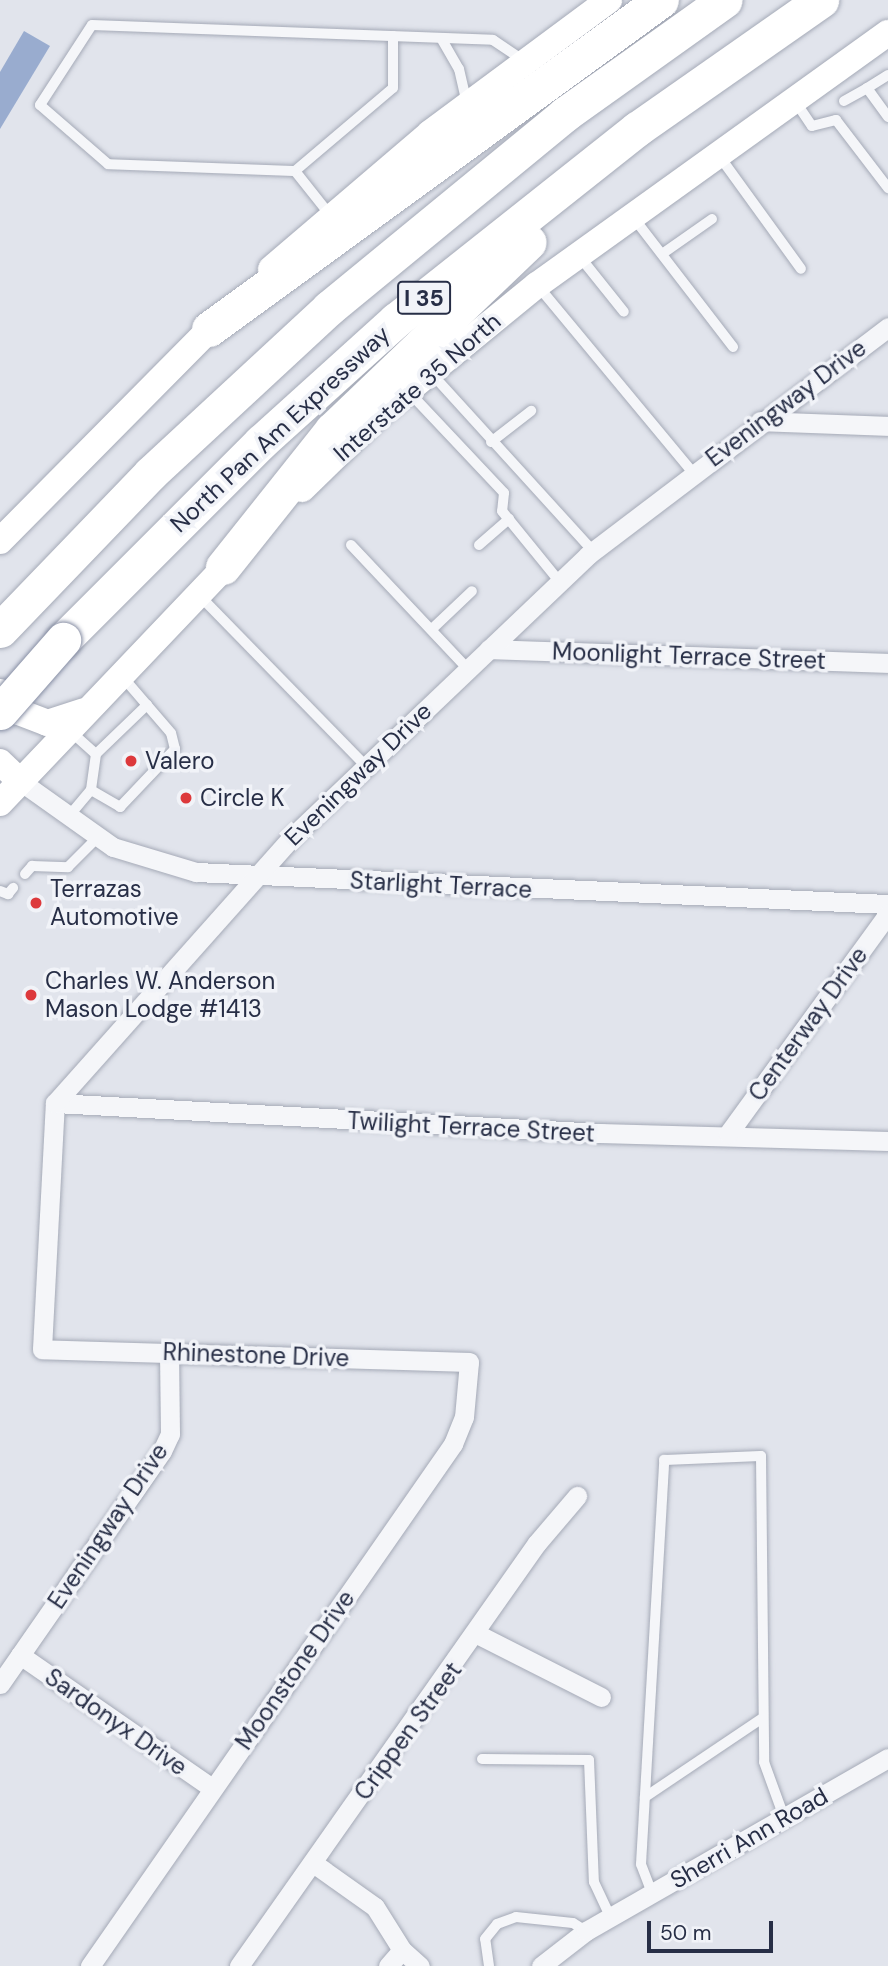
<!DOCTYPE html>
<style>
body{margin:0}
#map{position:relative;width:888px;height:1966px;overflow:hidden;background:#e1e4ec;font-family:"DM Sans",sans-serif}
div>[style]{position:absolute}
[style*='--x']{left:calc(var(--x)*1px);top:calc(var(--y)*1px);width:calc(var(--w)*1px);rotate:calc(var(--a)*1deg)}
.water>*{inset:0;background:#99accf}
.roads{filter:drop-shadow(0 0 2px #a5aab7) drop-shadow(0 0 2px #a5aab7)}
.service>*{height:10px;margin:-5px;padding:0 5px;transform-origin:5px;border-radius:5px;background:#f5f6f9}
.minor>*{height:19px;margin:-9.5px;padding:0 9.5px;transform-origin:9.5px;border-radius:9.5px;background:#f5f6f9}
.secondary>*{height:26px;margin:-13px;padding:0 13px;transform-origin:13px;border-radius:13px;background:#fff}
.motorway>*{height:35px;margin:-17.5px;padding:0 17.5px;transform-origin:17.5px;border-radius:17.5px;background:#fff}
.bridges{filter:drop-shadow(0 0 2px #878ea4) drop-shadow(0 0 2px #878ea4)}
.motorway-bridge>*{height:35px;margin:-17.5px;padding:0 17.5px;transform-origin:17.5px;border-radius:17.5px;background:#fff}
.dots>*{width:19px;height:19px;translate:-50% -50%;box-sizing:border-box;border:4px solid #f1f3f8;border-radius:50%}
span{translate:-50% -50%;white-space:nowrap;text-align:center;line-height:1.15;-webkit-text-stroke:7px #f1f3f8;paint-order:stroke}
.shield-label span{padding:2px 5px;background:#f1f3f8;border:2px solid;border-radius:5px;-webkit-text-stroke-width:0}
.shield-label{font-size:23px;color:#272e46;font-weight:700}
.street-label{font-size:24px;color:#272e46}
.poi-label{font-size:24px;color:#272e46}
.left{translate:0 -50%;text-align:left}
.scale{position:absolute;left:647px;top:1921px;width:126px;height:32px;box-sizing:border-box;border:4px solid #272e46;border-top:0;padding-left:9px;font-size:21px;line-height:24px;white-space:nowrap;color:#272e46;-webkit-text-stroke:5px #f1f3f8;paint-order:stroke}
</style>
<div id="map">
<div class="water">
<div style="clip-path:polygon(24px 31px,50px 46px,0 129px,0 72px)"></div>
</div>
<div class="roads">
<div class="service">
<div style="--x:441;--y:38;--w:36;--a:60"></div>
<div style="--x:459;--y:69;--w:36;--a:77"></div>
<div style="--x:888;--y:75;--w:25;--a:148"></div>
<div style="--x:867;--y:88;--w:36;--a:54"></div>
<div style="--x:795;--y:101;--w:30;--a:56"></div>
<div style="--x:812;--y:126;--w:25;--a:-14"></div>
<div style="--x:836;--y:120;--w:86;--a:52.6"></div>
<div style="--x:844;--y:101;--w:26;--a:-29"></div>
<div style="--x:720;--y:157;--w:138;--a:54.1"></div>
<div style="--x:295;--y:171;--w:128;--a:-40.3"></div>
<div style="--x:393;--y:88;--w:52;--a:-90"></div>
<div style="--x:330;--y:215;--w:56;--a:-128.5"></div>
<div style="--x:295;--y:171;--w:187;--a:-177.9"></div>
<div style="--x:108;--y:164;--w:90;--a:-139.1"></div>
<div style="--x:40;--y:105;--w:95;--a:-57"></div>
<div style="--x:92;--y:25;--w:401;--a:2.1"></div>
<div style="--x:493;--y:40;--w:37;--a:34"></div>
<div style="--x:633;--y:217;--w:164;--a:52.4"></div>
<div style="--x:662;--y:254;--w:61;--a:-35"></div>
<div style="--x:580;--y:257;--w:70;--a:51.3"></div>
<div style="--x:538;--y:286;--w:243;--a:50.3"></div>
<div style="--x:432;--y:374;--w:239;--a:47.7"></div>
<div style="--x:408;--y:391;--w:140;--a:46.7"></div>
<div style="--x:504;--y:493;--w:18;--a:96"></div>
<div style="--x:502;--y:511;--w:92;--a:50.8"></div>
<div style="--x:491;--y:442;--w:51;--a:-37.8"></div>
<div style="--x:351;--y:545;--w:169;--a:46.7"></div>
<div style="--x:479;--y:545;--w:40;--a:-41"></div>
<div style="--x:200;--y:596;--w:238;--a:45.7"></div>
<div style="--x:432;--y:629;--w:55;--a:-43.5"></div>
<div style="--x:69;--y:730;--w:36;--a:42"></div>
<div style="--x:96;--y:754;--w:36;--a:98"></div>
<div style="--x:96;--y:754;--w:71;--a:-43.9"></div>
<div style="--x:69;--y:816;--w:34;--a:-50"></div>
<div style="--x:91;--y:790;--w:34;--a:30"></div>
<div style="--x:120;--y:807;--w:80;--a:-46.5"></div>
<div style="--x:175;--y:749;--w:16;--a:-104"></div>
<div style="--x:171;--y:733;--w:75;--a:-130.7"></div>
<div style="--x:25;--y:874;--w:11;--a:-49"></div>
<div style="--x:32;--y:866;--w:36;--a:2"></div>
<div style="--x:68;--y:867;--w:42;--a:-45"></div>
<div style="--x:0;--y:891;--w:9;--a:21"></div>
<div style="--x:8;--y:894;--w:8;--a:-50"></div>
<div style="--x:482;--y:1759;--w:107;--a:0.5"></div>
<div style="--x:589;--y:1760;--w:122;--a:87.7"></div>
<div style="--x:594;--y:1882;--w:38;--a:65"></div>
<div style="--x:645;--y:1797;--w:140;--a:-33.9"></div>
<div style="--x:652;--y:1893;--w:31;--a:-111"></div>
<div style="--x:641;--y:1864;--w:405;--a:-86.7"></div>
<div style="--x:664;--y:1460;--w:97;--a:-2.4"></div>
<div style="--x:761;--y:1456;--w:306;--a:89.4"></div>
<div style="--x:764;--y:1762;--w:59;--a:70"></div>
<div style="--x:489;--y:1966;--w:27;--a:-98"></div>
<div style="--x:485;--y:1939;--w:19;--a:-51"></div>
<div style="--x:497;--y:1924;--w:20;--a:-20"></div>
<div style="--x:516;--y:1917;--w:57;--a:6"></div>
<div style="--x:573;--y:1923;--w:15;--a:32"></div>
</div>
<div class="minor">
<div style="--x:760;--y:421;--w:128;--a:2.2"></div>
<div style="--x:489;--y:649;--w:399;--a:2"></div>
<div style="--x:20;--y:781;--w:114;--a:35.4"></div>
<div style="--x:113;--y:847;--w:87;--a:16.8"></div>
<div style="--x:196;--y:872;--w:693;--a:2.65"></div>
<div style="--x:55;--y:1103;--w:546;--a:3.15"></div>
<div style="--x:600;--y:1133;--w:288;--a:1.6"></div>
<div style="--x:728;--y:1134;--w:272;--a:-54"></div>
<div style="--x:477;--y:1634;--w:139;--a:26.9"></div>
<div style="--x:20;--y:1655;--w:234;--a:34.7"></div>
<div style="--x:0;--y:1684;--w:284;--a:-55.2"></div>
<div style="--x:162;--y:1451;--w:19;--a:-65"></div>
<div style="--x:170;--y:1434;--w:81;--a:-90.7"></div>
<div style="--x:316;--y:1865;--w:72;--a:35.4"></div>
<div style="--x:375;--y:1907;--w:51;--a:57.9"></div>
<div style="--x:402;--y:1950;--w:24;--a:42"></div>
<div style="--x:90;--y:1966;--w:636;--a:-55.19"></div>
<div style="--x:453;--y:1444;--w:29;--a:-68"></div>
<div style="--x:464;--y:1417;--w:55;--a:-84.8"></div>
<div style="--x:469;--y:1362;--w:427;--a:-178.3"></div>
<div style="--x:42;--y:1349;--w:246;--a:-87"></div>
<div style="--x:55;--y:1103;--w:358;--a:-48.3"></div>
<div style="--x:293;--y:836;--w:407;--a:-43.6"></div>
<div style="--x:588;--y:555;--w:377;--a:-37.2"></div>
<div style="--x:239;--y:1966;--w:517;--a:-54.84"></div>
<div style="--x:537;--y:1543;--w:62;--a:-49.6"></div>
<div style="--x:388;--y:1966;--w:21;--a:-49"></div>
<div style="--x:541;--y:1966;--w:57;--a:-37.9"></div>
<div style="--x:586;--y:1931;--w:348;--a:-29.8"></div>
</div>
<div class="secondary">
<div style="--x:271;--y:269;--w:209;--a:-40.5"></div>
<div style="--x:430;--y:133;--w:223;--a:-36.6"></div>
<div style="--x:302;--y:489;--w:106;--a:-44.2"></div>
<div style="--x:378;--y:415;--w:205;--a:-39.3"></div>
<div style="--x:537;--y:285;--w:432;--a:-35.7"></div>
<div style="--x:0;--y:541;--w:314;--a:-45.3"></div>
<div style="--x:0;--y:692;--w:28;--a:46"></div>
<div style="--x:19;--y:712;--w:30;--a:21"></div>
<div style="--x:47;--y:723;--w:38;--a:-18"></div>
<div style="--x:0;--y:762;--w:28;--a:44"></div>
<div style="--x:0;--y:803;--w:341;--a:-46.4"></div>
</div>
<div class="motorway">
<div style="--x:209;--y:329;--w:559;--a:-36.05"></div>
<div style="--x:223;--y:567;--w:175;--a:-51.5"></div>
<div style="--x:332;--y:430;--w:272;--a:-43.7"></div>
<div style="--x:0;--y:630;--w:218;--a:-46.1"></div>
<div style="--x:151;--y:473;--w:243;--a:-42.8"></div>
<div style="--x:329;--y:308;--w:306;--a:-39.4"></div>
<div style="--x:565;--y:114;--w:196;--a:-35.5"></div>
<div style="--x:63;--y:640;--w:280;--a:-45"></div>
<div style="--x:261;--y:442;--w:182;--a:-42.1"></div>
<div style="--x:396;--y:320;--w:308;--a:-38.4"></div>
<div style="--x:637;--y:129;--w:225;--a:-35"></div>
</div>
</div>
<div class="bridges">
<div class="motorway-bridge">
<div style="--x:0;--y:712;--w:96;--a:-48.8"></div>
</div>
</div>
<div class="dots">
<div style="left:131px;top:761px;background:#dd393c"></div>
<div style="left:186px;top:798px;background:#dd393c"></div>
<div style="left:36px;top:903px;background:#dd393c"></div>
<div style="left:31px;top:995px;background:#dd393c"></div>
</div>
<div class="shield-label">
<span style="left:424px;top:298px">I 35</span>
</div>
<div class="street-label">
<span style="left:417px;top:387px;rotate:-41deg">Interstate 35 North</span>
<span style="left:786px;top:403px;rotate:-37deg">Eveningway Drive</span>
<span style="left:280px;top:429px;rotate:-43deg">North Pan Am Expressway</span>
<span style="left:689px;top:656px;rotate:2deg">Moonlight Terrace Street</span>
<span style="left:358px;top:774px;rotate:-44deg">Eveningway Drive</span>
<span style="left:441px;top:885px;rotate:3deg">Starlight Terrace</span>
<span style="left:808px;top:1024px;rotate:-54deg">Centerway Drive</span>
<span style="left:471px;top:1127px;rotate:3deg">Twilight Terrace Street</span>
<span style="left:256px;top:1355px;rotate:2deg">Rhinestone Drive</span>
<span style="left:108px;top:1526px;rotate:-56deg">Eveningway Drive</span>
<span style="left:295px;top:1670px;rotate:-55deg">Moonstone Drive</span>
<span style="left:116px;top:1722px;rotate:35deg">Sardonyx Drive</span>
<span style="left:408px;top:1731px;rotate:-54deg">Crippen Street</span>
<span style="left:749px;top:1838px;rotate:-30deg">Sherri Ann Road</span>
</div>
<div class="poi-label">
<span class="left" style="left:145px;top:761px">Valero</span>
<span class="left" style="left:200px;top:798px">Circle K</span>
<span class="left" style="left:50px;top:903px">Terrazas<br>Automotive</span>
<span class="left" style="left:45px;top:995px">Charles W. Anderson<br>Mason Lodge #1413</span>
</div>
<div class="scale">50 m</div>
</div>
